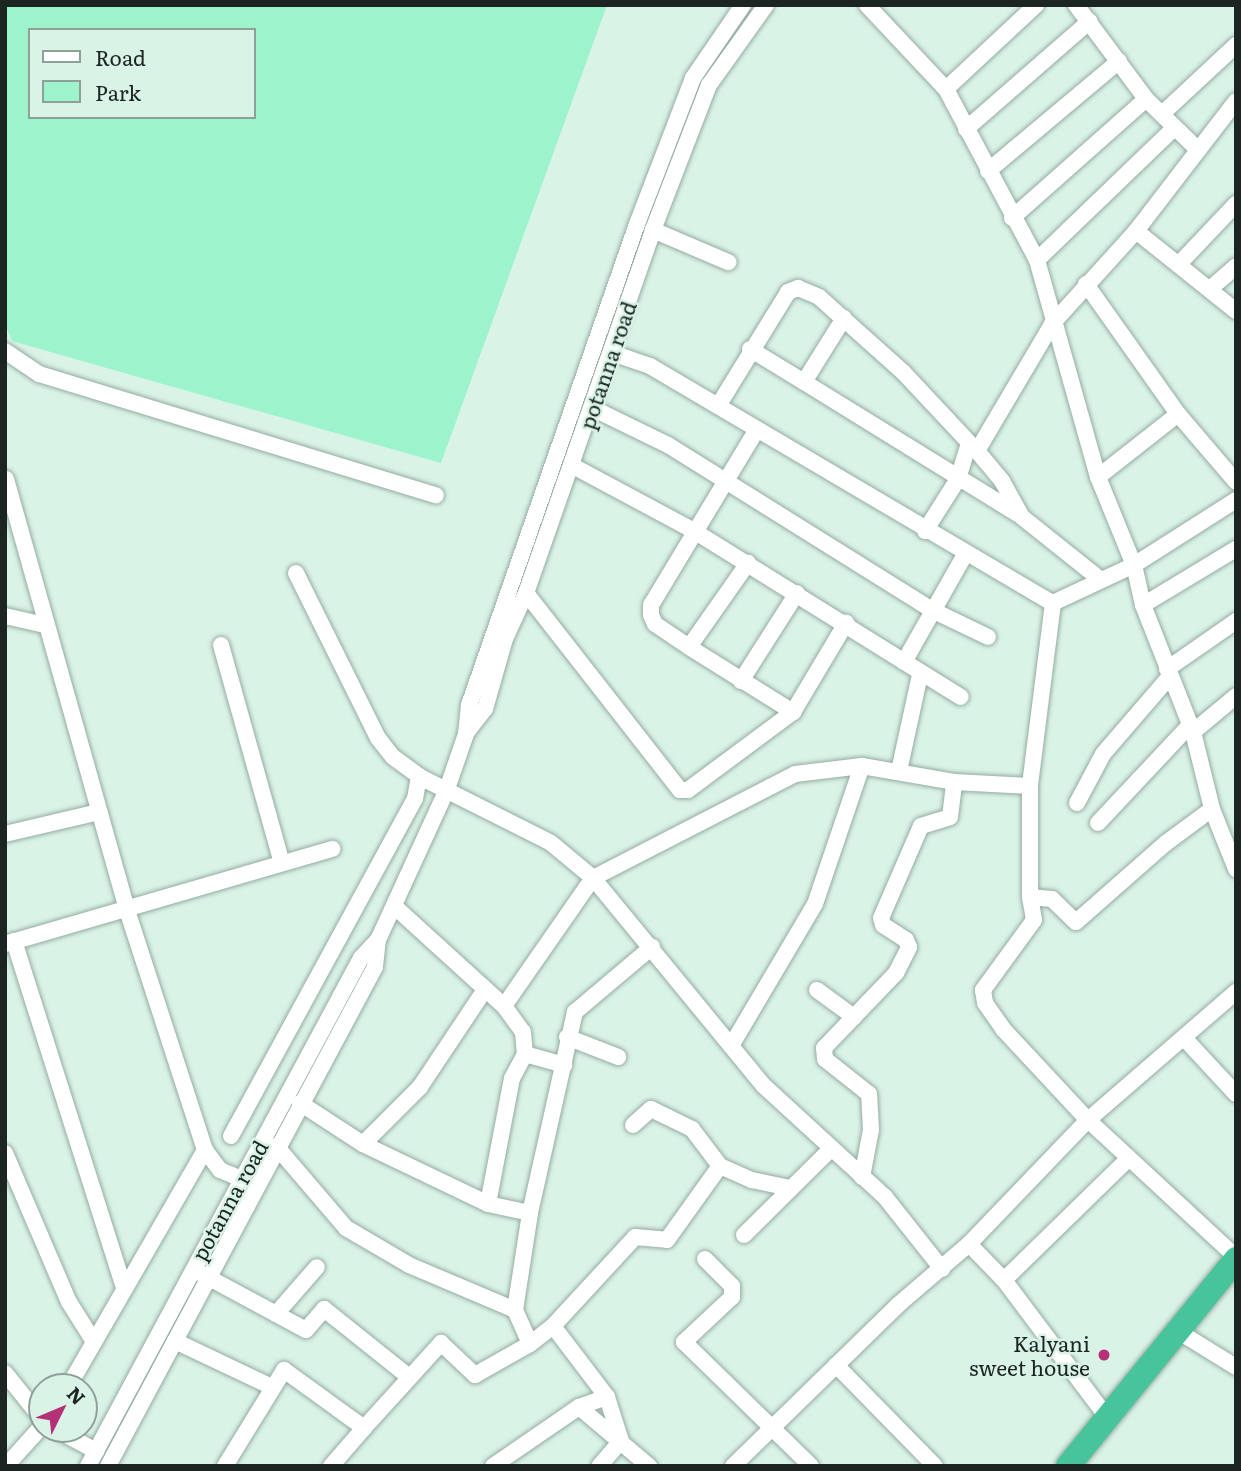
<!DOCTYPE html>
<style>
body{margin:0}
#map{position:relative;width:1241px;height:1471px;overflow:hidden;background:#daf3e7;font-family:Literata,serif}
div>[style]{position:absolute}
[style*='--x']{left:calc(var(--x)*1px);top:calc(var(--y)*1px);width:calc(var(--w)*1px);rotate:calc(var(--a)*1deg)}
.green>*{inset:0;background:#9df3cc}
.roads{filter:drop-shadow(0 0 2px #95aca0) drop-shadow(0 0 2px #95aca0)}
.minor>*{height:16px;margin:-8px;padding:0 8px;transform-origin:8px;border-radius:8px;background:#fff}
.trunk>*{height:24px;margin:-12px;padding:0 12px;transform-origin:12px;border-radius:12px;background:#47c49c}
.dots>*{width:19px;height:19px;translate:-50% -50%;box-sizing:border-box;border:4px solid #daf3e7;border-radius:50%}
span{translate:-50% -50%;white-space:nowrap;text-align:center;line-height:1.15;-webkit-text-stroke:5px #daf3e7;paint-order:stroke}
.street-label{font-size:21px;color:#1c2521}
.poi-label{font-size:21px;color:#1c2521}
.right{translate:-100% -50%;text-align:right}
.frame{position:absolute;inset:0;border:7px solid #1c2521;pointer-events:none}
.legend{position:absolute;left:28px;top:28px;width:228px;height:91px;box-sizing:border-box;background:#daf3e7;border:2px solid #8ea198;margin:0;padding:9px 12px;list-style:none;font-size:21px;color:#1c2521}
.legend li{display:flex;align-items:center;gap:14px;height:35px}
.legend b{width:35px;border:2px solid #8ea198}
.north{position:absolute;left:28px;top:1373px;width:70px;height:70px;box-sizing:border-box;background:#daf3e7;border:2px solid #8ea198;border-radius:50%;rotate:47deg;font-size:19px;font-weight:700;line-height:28px;text-align:center;color:#1c2521}
.north::after{content:'';display:block;margin:auto;width:24px;height:32px;background:#b43178;clip-path:polygon(50% 0,100% 100%,50% 72%,0 100%)}
</style>
<div id="map">
<div class="green">
<div style="clip-path:polygon(evenodd,5px 5px,607px 5px,441px 463px,12px 341px,5px 324px,5px 5px,30px 30px,254px 30px,254px 117px,30px 117px,30px 30px)"></div>
</div>
<div class="roads">
<div class="minor">
<div style="--x:867;--y:5;--w:115;--a:46.8"></div>
<div style="--x:946;--y:89;--w:194;--a:62"></div>
<div style="--x:1037;--y:260;--w:225;--a:74.3"></div>
<div style="--x:1098;--y:477;--w:95;--a:67.8"></div>
<div style="--x:1134;--y:565;--w:41;--a:77.3"></div>
<div style="--x:1143;--y:605;--w:136;--a:68.5"></div>
<div style="--x:1193;--y:732;--w:79;--a:76.1"></div>
<div style="--x:1212;--y:809;--w:65;--a:68.2"></div>
<div style="--x:1076;--y:5;--w:117;--a:53.3"></div>
<div style="--x:1146;--y:99;--w:73;--a:44.4"></div>
<div style="--x:946;--y:89;--w:123;--a:-43"></div>
<div style="--x:1162;--y:114;--w:101;--a:-43"></div>
<div style="--x:966;--y:129;--w:164;--a:-41.1"></div>
<div style="--x:988;--y:171;--w:171;--a:-40"></div>
<div style="--x:1012;--y:218;--w:179;--a:-41.6"></div>
<div style="--x:653;--y:230;--w:82;--a:23.1"></div>
<div style="--x:1136;--y:231;--w:128;--a:38.7"></div>
<div style="--x:1037;--y:260;--w:190;--a:-43.9"></div>
<div style="--x:1179;--y:264;--w:83;--a:-46.5"></div>
<div style="--x:1086;--y:284;--w:159;--a:54.7"></div>
<div style="--x:1211;--y:288;--w:33;--a:-41"></div>
<div style="--x:844;--y:318;--w:75;--a:122"></div>
<div style="--x:804;--y:382;--w:251;--a:31.7"></div>
<div style="--x:750;--y:349;--w:63;--a:31.4"></div>
<div style="--x:5;--y:351;--w:41;--a:34.1"></div>
<div style="--x:39;--y:374;--w:415;--a:17"></div>
<div style="--x:612;--y:353;--w:40;--a:18.9"></div>
<div style="--x:650;--y:366;--w:468;--a:30.5"></div>
<div style="--x:718;--y:406;--w:134;--a:-58.4"></div>
<div style="--x:788;--y:292;--w:11;--a:-22"></div>
<div style="--x:798;--y:288;--w:23;--a:23"></div>
<div style="--x:819;--y:297;--w:113;--a:41.8"></div>
<div style="--x:903;--y:372;--w:108;--a:46.9"></div>
<div style="--x:977;--y:451;--w:39;--a:50"></div>
<div style="--x:1002;--y:481;--w:41;--a:60.9"></div>
<div style="--x:1022;--y:517;--w:101;--a:38.6"></div>
<div style="--x:592;--y:408;--w:85;--a:26"></div>
<div style="--x:668;--y:445;--w:311;--a:32"></div>
<div style="--x:932;--y:610;--w:62;--a:25.7"></div>
<div style="--x:756;--y:431;--w:203;--a:121.1"></div>
<div style="--x:651;--y:605;--w:10;--a:90"></div>
<div style="--x:651;--y:615;--w:10;--a:66"></div>
<div style="--x:655;--y:624;--w:41;--a:34.1"></div>
<div style="--x:689;--y:647;--w:123;--a:32"></div>
<div style="--x:977;--y:451;--w:147;--a:-59.4"></div>
<div style="--x:1052;--y:324;--w:125;--a:-47.9"></div>
<div style="--x:1136;--y:231;--w:164;--a:-52.4"></div>
<div style="--x:573;--y:466;--w:137;--a:28.2"></div>
<div style="--x:694;--y:531;--w:314;--a:31.9"></div>
<div style="--x:1098;--y:477;--w:102;--a:-38.2"></div>
<div style="--x:1178;--y:414;--w:89;--a:49.5"></div>
<div style="--x:6;--y:479;--w:445;--a:74.3"></div>
<div style="--x:126;--y:907;--w:256;--a:72"></div>
<div style="--x:205;--y:1150;--w:274;--a:120"></div>
<div style="--x:1236;--y:500;--w:121;--a:147.5"></div>
<div style="--x:1134;--y:565;--w:89;--a:154.9"></div>
<div style="--x:1053;--y:603;--w:184;--a:97.2"></div>
<div style="--x:1030;--y:786;--w:111;--a:90"></div>
<div style="--x:1030;--y:897;--w:23;--a:80"></div>
<div style="--x:1034;--y:920;--w:87;--a:126.1"></div>
<div style="--x:983;--y:990;--w:13;--a:81"></div>
<div style="--x:985;--y:1003;--w:32;--a:55"></div>
<div style="--x:1003;--y:1029;--w:125;--a:47"></div>
<div style="--x:1088;--y:1120;--w:202;--a:42.8"></div>
<div style="--x:925;--y:531;--w:62;--a:-57.6"></div>
<div style="--x:958;--y:479;--w:37;--a:-73"></div>
<div style="--x:296;--y:573;--w:184;--a:63.6"></div>
<div style="--x:378;--y:738;--w:24;--a:52"></div>
<div style="--x:393;--y:757;--w:36;--a:36"></div>
<div style="--x:422;--y:778;--w:144;--a:26.7"></div>
<div style="--x:551;--y:843;--w:55;--a:39.8"></div>
<div style="--x:593;--y:878;--w:269;--a:50.6"></div>
<div style="--x:764;--y:1086;--w:164;--a:42.5"></div>
<div style="--x:885;--y:1197;--w:92;--a:51.6"></div>
<div style="--x:526;--y:593;--w:250;--a:52"></div>
<div style="--x:680;--y:790;--w:8;--a:0"></div>
<div style="--x:688;--y:790;--w:131;--a:-36.6"></div>
<div style="--x:793;--y:712;--w:104;--a:-59.2"></div>
<div style="--x:1143;--y:605;--w:109;--a:-31.1"></div>
<div style="--x:5;--y:616;--w:41;--a:12.7"></div>
<div style="--x:221;--y:645;--w:226;--a:74.4"></div>
<div style="--x:689;--y:647;--w:103;--a:-54.9"></div>
<div style="--x:904;--y:662;--w:125;--a:-60.4"></div>
<div style="--x:1167;--y:669;--w:84;--a:-34.8"></div>
<div style="--x:741;--y:681;--w:104;--a:-57.5"></div>
<div style="--x:1193;--y:732;--w:56;--a:-39.9"></div>
<div style="--x:466;--y:733;--w:31;--a:-52"></div>
<div style="--x:485;--y:709;--w:73;--a:-74.1"></div>
<div style="--x:505;--y:639;--w:51;--a:-65.5"></div>
<div style="--x:526;--y:593;--w:385;--a:-70.7"></div>
<div style="--x:653;--y:230;--w:155;--a:-68.9"></div>
<div style="--x:709;--y:85;--w:98;--a:-54.5"></div>
<div style="--x:899;--y:771;--w:98;--a:-77.7"></div>
<div style="--x:1077;--y:803;--w:55;--a:-62"></div>
<div style="--x:1103;--y:754;--w:103;--a:-49.3"></div>
<div style="--x:1098;--y:823;--w:134;--a:-46.8"></div>
<div style="--x:5;--y:834;--w:97;--a:-13.2"></div>
<div style="--x:1030;--y:897;--w:22;--a:5"></div>
<div style="--x:1052;--y:899;--w:33;--a:44"></div>
<div style="--x:1076;--y:922;--w:120;--a:-41.3"></div>
<div style="--x:1166;--y:843;--w:57;--a:-36.5"></div>
<div style="--x:394;--y:906;--w:149;--a:42.3"></div>
<div style="--x:504;--y:1006;--w:32;--a:54"></div>
<div style="--x:523;--y:1032;--w:22;--a:85"></div>
<div style="--x:525;--y:1054;--w:27;--a:118"></div>
<div style="--x:512;--y:1078;--w:128;--a:100.8"></div>
<div style="--x:14;--y:941;--w:363;--a:72.4"></div>
<div style="--x:5;--y:944;--w:341;--a:-16.2"></div>
<div style="--x:817;--y:990;--w:46;--a:36.1"></div>
<div style="--x:504;--y:1006;--w:156;--a:-55.2"></div>
<div style="--x:593;--y:878;--w:227;--a:-27.2"></div>
<div style="--x:795;--y:774;--w:67;--a:-6.8"></div>
<div style="--x:862;--y:766;--w:93;--a:9.9"></div>
<div style="--x:954;--y:782;--w:76;--a:3"></div>
<div style="--x:567;--y:1037;--w:55;--a:21.4"></div>
<div style="--x:1185;--y:1039;--w:75;--a:47.2"></div>
<div style="--x:731;--y:1046;--w:165;--a:-59.4"></div>
<div style="--x:815;--y:904;--w:146;--a:-71.2"></div>
<div style="--x:525;--y:1054;--w:41;--a:15.8"></div>
<div style="--x:300;--y:1103;--w:75;--a:33.1"></div>
<div style="--x:363;--y:1144;--w:139;--a:25.6"></div>
<div style="--x:488;--y:1204;--w:43;--a:12.1"></div>
<div style="--x:633;--y:1125;--w:24;--a:-42"></div>
<div style="--x:651;--y:1109;--w:46;--a:26"></div>
<div style="--x:692;--y:1129;--w:46;--a:52.9"></div>
<div style="--x:231;--y:1136;--w:384;--a:-61.4"></div>
<div style="--x:415;--y:799;--w:23;--a:-80"></div>
<div style="--x:363;--y:1144;--w:81;--a:-45"></div>
<div style="--x:420;--y:1087;--w:115;--a:-56.3"></div>
<div style="--x:276;--y:1146;--w:108;--a:49.5"></div>
<div style="--x:346;--y:1228;--w:73;--a:30.4"></div>
<div style="--x:409;--y:1265;--w:115;--a:23"></div>
<div style="--x:515;--y:1310;--w:98;--a:-81.2"></div>
<div style="--x:530;--y:1213;--w:206;--a:-77.4"></div>
<div style="--x:575;--y:1012;--w:101;--a:-40.2"></div>
<div style="--x:205;--y:1150;--w:25;--a:53"></div>
<div style="--x:220;--y:1170;--w:23;--a:23"></div>
<div style="--x:5;--y:1153;--w:162;--a:66.8"></div>
<div style="--x:69;--y:1302;--w:47;--a:58"></div>
<div style="--x:862;--y:1177;--w:48;--a:-79.2"></div>
<div style="--x:871;--y:1130;--w:36;--a:-93"></div>
<div style="--x:869;--y:1094;--w:56;--a:-141.5"></div>
<div style="--x:825;--y:1059;--w:11;--a:-95"></div>
<div style="--x:824;--y:1048;--w:104;--a:-46.2"></div>
<div style="--x:896;--y:973;--w:29;--a:-63"></div>
<div style="--x:909;--y:947;--w:8;--a:-113"></div>
<div style="--x:906;--y:940;--w:27;--a:-147"></div>
<div style="--x:883;--y:925;--w:7;--a:-106"></div>
<div style="--x:881;--y:918;--w:100;--a:-66.5"></div>
<div style="--x:921;--y:826;--w:30;--a:-17"></div>
<div style="--x:950;--y:817;--w:35;--a:-83"></div>
<div style="--x:744;--y:1235;--w:122;--a:-44.7"></div>
<div style="--x:969;--y:1244;--w:50;--a:45.8"></div>
<div style="--x:1004;--y:1280;--w:171;--a:53.1"></div>
<div style="--x:705;--y:1259;--w:38;--a:45"></div>
<div style="--x:732;--y:1286;--w:11;--a:90"></div>
<div style="--x:732;--y:1297;--w:66;--a:136.8"></div>
<div style="--x:684;--y:1342;--w:177;--a:44.3"></div>
<div style="--x:200;--y:1273;--w:120;--a:28.3"></div>
<div style="--x:306;--y:1330;--w:28;--a:-49"></div>
<div style="--x:324;--y:1309;--w:107;--a:38.6"></div>
<div style="--x:1004;--y:1280;--w:173;--a:-44.3"></div>
<div style="--x:515;--y:1310;--w:37;--a:66"></div>
<div style="--x:276;--y:1314;--w:62;--a:-48.9"></div>
<div style="--x:553;--y:1326;--w:89;--a:52.7"></div>
<div style="--x:607;--y:1397;--w:46;--a:72.3"></div>
<div style="--x:621;--y:1441;--w:33;--a:131"></div>
<div style="--x:1176;--y:1330;--w:70;--a:31.7"></div>
<div style="--x:175;--y:1341;--w:107;--a:25.4"></div>
<div style="--x:836;--y:1365;--w:141;--a:45.6"></div>
<div style="--x:5;--y:1373;--w:59;--a:51.2"></div>
<div style="--x:579;--y:1407;--w:92;--a:40.1"></div>
<div style="--x:55;--y:1429;--w:47;--a:28.2"></div>
<div style="--x:6;--y:1466;--w:54;--a:-48"></div>
<div style="--x:88;--y:1466;--w:577;--a:-61.75"></div>
<div style="--x:361;--y:958;--w:25;--a:-47"></div>
<div style="--x:378;--y:940;--w:166;--a:-65.4"></div>
<div style="--x:447;--y:789;--w:58;--a:-70.9"></div>
<div style="--x:466;--y:734;--w:29;--a:-84"></div>
<div style="--x:469;--y:705;--w:509;--a:-70.75"></div>
<div style="--x:637;--y:224;--w:156;--a:-69"></div>
<div style="--x:693;--y:78;--w:88;--a:-55.6"></div>
<div style="--x:108;--y:1466;--w:566;--a:-61.85"></div>
<div style="--x:375;--y:967;--w:27;--a:-84"></div>
<div style="--x:225;--y:1466;--w:113;--a:-58.4"></div>
<div style="--x:284;--y:1370;--w:99;--a:35.9"></div>
<div style="--x:364;--y:1428;--w:115;--a:-47.8"></div>
<div style="--x:441;--y:1343;--w:47;--a:43.3"></div>
<div style="--x:475;--y:1375;--w:63;--a:-29.4"></div>
<div style="--x:530;--y:1344;--w:29;--a:-38"></div>
<div style="--x:553;--y:1326;--w:121;--a:-47.3"></div>
<div style="--x:635;--y:1237;--w:32;--a:5"></div>
<div style="--x:667;--y:1240;--w:91;--a:-54.4"></div>
<div style="--x:720;--y:1166;--w:35;--a:24"></div>
<div style="--x:752;--y:1180;--w:39;--a:12"></div>
<div style="--x:331;--y:1466;--w:50;--a:-49"></div>
<div style="--x:493;--y:1466;--w:104;--a:-34.5"></div>
<div style="--x:579;--y:1407;--w:30;--a:-20"></div>
<div style="--x:733;--y:1466;--w:232;--a:-44.3"></div>
<div style="--x:899;--y:1304;--w:92;--a:-40.6"></div>
<div style="--x:969;--y:1244;--w:172;--a:-46.2"></div>
<div style="--x:1088;--y:1120;--w:196;--a:-40.9"></div>
</div>
<div class="trunk">
<div style="--x:1068;--y:1466;--w:267;--a:-50.9"></div>
</div>
</div>
<div class="dots">
<div style="left:1104px;top:1355px;background:#b43178"></div>
</div>
<div class="street-label">
<span style="left:607px;top:365px;rotate:-71deg">potanna road</span>
<span style="left:229px;top:1200px;rotate:-61deg">potanna road</span>
</div>
<div class="poi-label">
<span class="right" style="left:1090px;top:1355px">Kalyani<br>sweet house</span>
</div>
<div class="frame"></div>
<ul class="legend">
<li><b style="height:9px;background:#fff"></b>Road</li>
<li><b style="height:19px;background:#9df3cc"></b>Park</li>
</ul>
<div class="north">N</div>
</div>
